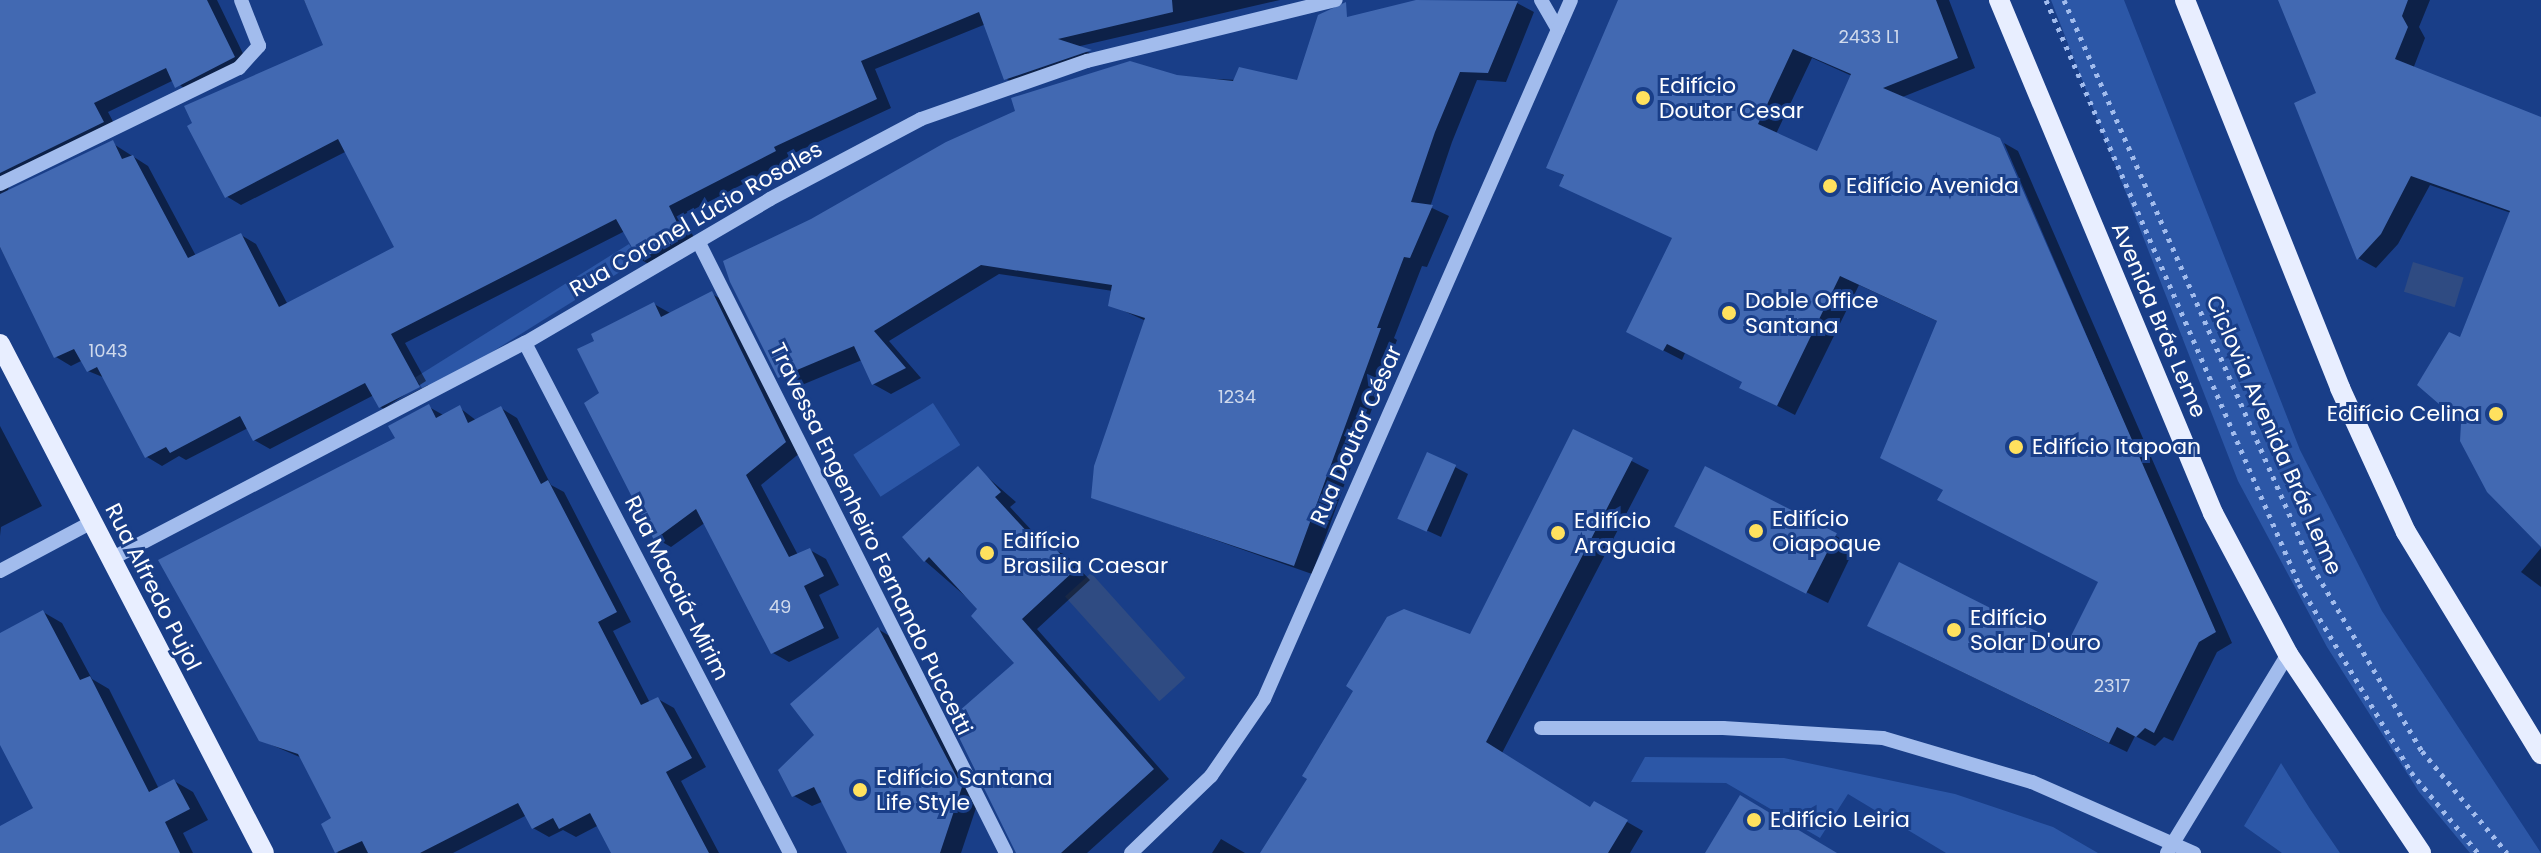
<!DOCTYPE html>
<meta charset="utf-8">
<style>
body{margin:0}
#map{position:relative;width:2541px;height:853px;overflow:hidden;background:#193e88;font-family:Poppins,sans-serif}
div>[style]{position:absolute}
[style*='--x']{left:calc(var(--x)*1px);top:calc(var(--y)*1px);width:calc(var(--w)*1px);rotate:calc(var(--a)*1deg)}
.green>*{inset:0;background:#2c57a7;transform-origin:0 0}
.water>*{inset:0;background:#2f4b82;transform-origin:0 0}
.shadow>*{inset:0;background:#0007}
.building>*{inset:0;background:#4269b2;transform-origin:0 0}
.path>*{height:5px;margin-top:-2.5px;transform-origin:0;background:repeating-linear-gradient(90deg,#a2bced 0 4px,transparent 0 10px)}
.minor>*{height:14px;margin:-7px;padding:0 7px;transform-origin:7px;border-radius:7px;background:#a2bced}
.major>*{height:20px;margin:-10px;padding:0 10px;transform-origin:10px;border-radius:10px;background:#e8eeff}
.dots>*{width:22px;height:22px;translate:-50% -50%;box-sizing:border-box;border:4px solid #193e88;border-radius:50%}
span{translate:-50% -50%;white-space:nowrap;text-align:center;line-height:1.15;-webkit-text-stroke:6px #193e88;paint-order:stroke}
.number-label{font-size:18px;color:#d0daec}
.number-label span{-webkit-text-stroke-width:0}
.poi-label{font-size:22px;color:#fff}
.left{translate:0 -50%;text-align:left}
.right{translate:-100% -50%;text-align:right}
.street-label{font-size:22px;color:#fff}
</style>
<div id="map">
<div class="green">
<div style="clip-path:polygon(2051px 0,2124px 0,2300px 450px,2382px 611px,2541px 853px,2470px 853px,2419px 792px,2327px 647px,2238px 481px)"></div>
<div style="left:629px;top:244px;width:19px;height:252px;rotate:58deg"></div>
<div style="left:933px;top:403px;width:50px;height:95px;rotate:57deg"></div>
<div style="clip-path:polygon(1645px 757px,1784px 758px,1955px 794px,2053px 827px,2098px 853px,1946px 853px,1848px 794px,1820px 838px,1726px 783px,1631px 782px)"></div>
<div style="clip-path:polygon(2281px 763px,2310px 809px,2340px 853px,2282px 853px,2244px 826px)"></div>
</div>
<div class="water">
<div style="left:2413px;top:262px;width:53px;height:31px;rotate:17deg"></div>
<div style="left:1091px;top:573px;width:141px;height:35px;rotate:48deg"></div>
</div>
<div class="shadow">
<div style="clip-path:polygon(0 0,217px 0,249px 66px,192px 95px,174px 80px,108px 112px,118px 131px,11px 183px,6px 194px,112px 143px,148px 166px,196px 256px,241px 235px,256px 244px,288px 305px,396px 248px,347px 151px,241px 205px,226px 196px,326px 46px,304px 0,1280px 0,1076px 47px,1104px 59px,1021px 87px,1005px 78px,986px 24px,875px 69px,891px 108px,788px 156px,790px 160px,683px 215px,698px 246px,655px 268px,640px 259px,625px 231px,405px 343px,426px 381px,386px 407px,428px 385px,434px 396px,395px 415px,380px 407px,374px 395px,270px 449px,254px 440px,248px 428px,186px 460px,179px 456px,162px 466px,147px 457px,105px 378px,88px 371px,83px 360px,71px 366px,56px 357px,0 247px)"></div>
<div style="clip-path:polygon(evenodd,1621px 0,1949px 0,1975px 68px,1900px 98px,1999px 140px,2218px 642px,2004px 143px,2018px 151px,2232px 643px,2217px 652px,2173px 741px,2164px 737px,2155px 746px,2135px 736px,2127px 752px,1888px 636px,2067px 649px,2100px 582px,1945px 490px,1939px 322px,1859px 285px,1795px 415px,1742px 388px,1744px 382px,1685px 353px,1682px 360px,1647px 342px,1673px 238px,1549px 167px,1621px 0,1812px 58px,1852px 76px,1818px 154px,1776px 134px,1812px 58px)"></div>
<div style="clip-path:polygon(2264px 0,2430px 0,2419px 27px,2425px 38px,2413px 69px,2541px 119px,2541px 545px,2461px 340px,2511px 213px,2430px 185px,2398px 244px,2376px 268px,2358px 258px,2318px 95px,2280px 0)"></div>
<div style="clip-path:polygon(1517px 3px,1534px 12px,1506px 82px,1477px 80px,1452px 142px,1430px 207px,1449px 216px,1427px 267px,1422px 266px,1394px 338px,1397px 340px,1312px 574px,1093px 497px,1146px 321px,1111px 305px,1113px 291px,999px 274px,889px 341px,921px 378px,891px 394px,873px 384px,862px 360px,797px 387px,780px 377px,1177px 77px,1298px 83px)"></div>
<div style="clip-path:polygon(712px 294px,728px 303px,801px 452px,761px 485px,798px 555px,810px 550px,826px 559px,839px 585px,819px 595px,839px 638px,789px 662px,773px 653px,706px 522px,671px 547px,655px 538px,601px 394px,596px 342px,654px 304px,670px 313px)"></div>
<div style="clip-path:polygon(429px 407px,445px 416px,460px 408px,477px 421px,501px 408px,517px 418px,551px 485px,564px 492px,631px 622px,613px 631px,650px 703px,658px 699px,674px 708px,706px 767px,681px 781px,719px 853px,614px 853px,599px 825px,576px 837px,563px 830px,549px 837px,533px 828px,527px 815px,453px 853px,338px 853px,323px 825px,334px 819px,302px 758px,260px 740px,397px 438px)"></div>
<div style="clip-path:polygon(0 426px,42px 506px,1px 527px,0 536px)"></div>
<div style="clip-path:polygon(1574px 431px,1649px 470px,1502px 753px,1591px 809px,1594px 803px,1643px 831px,1630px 853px,1263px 853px,1471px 636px)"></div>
<div style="clip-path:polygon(1455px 467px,1468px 474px,1441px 537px,1400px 518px)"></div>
<div style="clip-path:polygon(978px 469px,1016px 502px,1010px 507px,1048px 548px,1066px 555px,1090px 580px,1037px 629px,1169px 779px,1087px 853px,1018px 853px,1017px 663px,980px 609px,925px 561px)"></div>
<div style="clip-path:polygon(1836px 536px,1855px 547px,1828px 603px,1696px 537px)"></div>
<div style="clip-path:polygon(2541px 548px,2541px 587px,2521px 572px)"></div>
<div style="clip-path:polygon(43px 612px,62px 623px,92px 679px,109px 689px,159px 789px,174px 781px,193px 792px,208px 820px,183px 833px,193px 853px,0 853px,0 828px,36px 809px,0 740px,0 636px)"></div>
<div style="clip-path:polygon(878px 629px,896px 640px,979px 799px,961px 853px,849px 853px,824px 801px,812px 806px,794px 796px,817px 735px)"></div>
<div style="clip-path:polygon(1221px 839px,1238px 849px,1245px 853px,1212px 853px)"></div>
</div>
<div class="building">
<div style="clip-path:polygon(0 0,207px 0,235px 57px,175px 88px,166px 68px,94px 103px,104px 122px,0 173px)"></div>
<div style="clip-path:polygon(304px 0,1172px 0,1173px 12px,1058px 39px,1092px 50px,1004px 80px,979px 12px,861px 61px,877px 99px,774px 147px,776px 151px,669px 206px,684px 237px,639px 260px,616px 219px,391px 334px,420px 387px,379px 408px,365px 383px,253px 441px,240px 416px,170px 453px,166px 447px,145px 458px,97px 367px,87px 372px,74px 349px,54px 358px,0 247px,0 194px,113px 140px,122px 159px,133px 155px,188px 258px,241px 233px,279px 307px,394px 247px,338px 139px,225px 198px,187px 126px,192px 123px,184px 106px,323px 45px)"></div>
<div style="clip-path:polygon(1416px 0,1518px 1px,1488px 73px,1460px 72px,1435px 132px,1411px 202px,1433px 205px,1410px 258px,1404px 257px,1377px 328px,1381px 328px,1294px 566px,1091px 498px,1094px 466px,1145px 318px,1108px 306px,1112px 285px,981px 265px,874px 331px,906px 368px,872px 385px,854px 346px,778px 378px,730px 282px,723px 261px,811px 219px,946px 142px,1015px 111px,1011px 98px,1130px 61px,1177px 75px,1233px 81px,1239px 67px,1297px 80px,1318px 15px,1346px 2px,1347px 17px)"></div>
<div style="clip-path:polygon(evenodd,1618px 0,1936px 0,1958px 58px,1883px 88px,2000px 138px,2216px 632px,2199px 642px,2154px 733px,2145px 728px,2136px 737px,2117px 727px,2109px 743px,1867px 626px,1899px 562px,2066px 646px,2098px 582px,1937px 500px,1943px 490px,1880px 458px,1937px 321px,1840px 276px,1777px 406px,1739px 388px,1742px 382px,1667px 344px,1663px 351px,1626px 332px,1672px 238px,1559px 186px,1564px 175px,1546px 168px,1618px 0,1793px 49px,1851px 74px,1817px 151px,1758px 124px,1793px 49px)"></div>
<div style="clip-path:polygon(2278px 0,2408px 0,2402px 16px,2408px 27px,2395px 59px,2541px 117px,2541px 547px,2487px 492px,2460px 441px,2461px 423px,2417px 385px,2449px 332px,2460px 337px,2510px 211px,2411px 176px,2381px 234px,2357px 260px,2294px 103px,2316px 93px)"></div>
<div style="clip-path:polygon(712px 291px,786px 442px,746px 475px,789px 557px,810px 548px,824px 576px,804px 586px,824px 628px,771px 654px,696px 509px,654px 540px,584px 403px,599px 393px,577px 349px,594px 341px,591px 334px,654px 302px,661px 317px)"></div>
<div style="clip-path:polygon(429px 404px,436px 418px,460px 405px,468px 423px,501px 406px,541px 484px,548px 480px,617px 612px,598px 622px,641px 705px,658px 697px,692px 758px,666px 772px,709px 853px,611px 853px,590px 813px,559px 829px,553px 818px,532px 829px,518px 803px,420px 853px,368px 853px,362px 841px,335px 853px,321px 824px,331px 818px,298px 754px,259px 741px,158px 560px,395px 438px,388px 426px)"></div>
<div style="clip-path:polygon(1573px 429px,1633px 458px,1486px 742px,1590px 807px,1594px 801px,1628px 820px,1608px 853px,1260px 853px,1307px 779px,1302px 776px,1353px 691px,1346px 686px,1387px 617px,1404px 609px,1470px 634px)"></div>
<div style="left:1427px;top:452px;width:32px;height:73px;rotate:24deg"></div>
<div style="clip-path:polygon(978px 466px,1001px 492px,995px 497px,1043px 549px,1050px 543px,1075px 570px,1022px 619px,1154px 769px,1061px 853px,1016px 853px,950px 719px,1014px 663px,971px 616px,977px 609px,929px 557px,924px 562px,902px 537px)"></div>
<div style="left:1705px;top:466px;width:148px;height:68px;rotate:27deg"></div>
<div style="clip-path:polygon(43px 610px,80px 680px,90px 676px,149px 792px,174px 779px,190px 809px,165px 822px,180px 853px,0 853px,0 826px,33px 808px,0 745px,0 633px)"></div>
<div style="clip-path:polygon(878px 627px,962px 787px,940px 853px,847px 853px,814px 787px,792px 797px,778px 770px,814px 735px,790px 704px)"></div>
<div style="clip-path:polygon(1740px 795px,1837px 853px,1705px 853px)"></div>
</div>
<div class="path">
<div style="--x:2046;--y:0;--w:636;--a:66.58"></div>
<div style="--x:2299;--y:584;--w:219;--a:59.2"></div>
<div style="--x:2411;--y:772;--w:105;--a:50.4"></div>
<div style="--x:2064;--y:0;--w:618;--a:66.34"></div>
<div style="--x:2312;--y:566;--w:215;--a:59.3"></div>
<div style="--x:2422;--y:751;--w:133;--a:50.2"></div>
</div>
<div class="minor">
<div style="--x:1541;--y:0;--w:34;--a:60"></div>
<div style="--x:0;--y:184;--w:266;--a:-25.9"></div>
<div style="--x:239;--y:68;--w:30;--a:-48"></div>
<div style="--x:259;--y:46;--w:49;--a:-111.4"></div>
<div style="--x:699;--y:243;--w:683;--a:63.28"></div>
<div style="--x:525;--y:343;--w:575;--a:62.54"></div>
<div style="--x:111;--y:559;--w:467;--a:-27.6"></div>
<div style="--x:525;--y:343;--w:284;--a:-30.4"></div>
<div style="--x:770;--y:199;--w:171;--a:-27.9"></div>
<div style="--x:921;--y:119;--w:176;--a:-19.3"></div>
<div style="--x:1087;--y:61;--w:256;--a:-13.8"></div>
<div style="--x:0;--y:571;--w:104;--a:-28"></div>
<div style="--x:1541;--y:728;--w:182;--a:0"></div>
<div style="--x:1723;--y:728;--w:160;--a:3.6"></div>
<div style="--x:1883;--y:738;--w:155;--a:16.5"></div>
<div style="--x:2032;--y:782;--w:177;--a:23.7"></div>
<div style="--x:1131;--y:853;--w:111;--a:-43.9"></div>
<div style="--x:1211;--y:776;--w:93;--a:-55.5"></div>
<div style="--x:1264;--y:699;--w:763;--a:-66.29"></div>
<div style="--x:2167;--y:853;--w:233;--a:-58.7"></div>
</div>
<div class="major">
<div style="--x:1999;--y:0;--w:556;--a:67.36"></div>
<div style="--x:2213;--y:513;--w:160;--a:62"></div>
<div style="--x:2288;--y:654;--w:239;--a:56.2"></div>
<div style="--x:2185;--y:0;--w:418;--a:68.2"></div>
<div style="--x:2340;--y:388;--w:158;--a:65.4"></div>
<div style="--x:2406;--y:532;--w:260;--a:58.7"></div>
<div style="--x:0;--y:344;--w:573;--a:62.59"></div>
</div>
<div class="dots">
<div style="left:1643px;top:98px;background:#ffe15e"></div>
<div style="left:1830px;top:186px;background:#ffe15e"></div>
<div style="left:1729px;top:313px;background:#ffe15e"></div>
<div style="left:2496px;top:414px;background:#ffe15e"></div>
<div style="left:2016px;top:447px;background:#ffe15e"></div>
<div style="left:1756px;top:531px;background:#ffe15e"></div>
<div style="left:1558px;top:533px;background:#ffe15e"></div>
<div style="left:987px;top:553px;background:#ffe15e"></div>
<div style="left:1954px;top:630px;background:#ffe15e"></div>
<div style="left:860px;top:790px;background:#ffe15e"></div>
<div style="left:1754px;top:820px;background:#ffe15e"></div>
</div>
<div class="number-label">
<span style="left:1869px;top:37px">2433 L1</span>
<span style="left:108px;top:351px">1043</span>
<span style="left:1237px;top:397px">1234</span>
<span style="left:780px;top:607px">49</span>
<span style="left:2112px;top:686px">2317</span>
</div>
<div class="poi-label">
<span class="left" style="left:1659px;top:98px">Edifício<br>Doutor Cesar</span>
<span class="left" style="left:1846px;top:186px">Edifício Avenida</span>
<span class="left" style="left:1745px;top:313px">Doble Office<br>Santana</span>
<span class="right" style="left:2480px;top:414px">Edifício Celina</span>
<span class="left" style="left:2032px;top:447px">Edifício Itapoan</span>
<span class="left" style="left:1772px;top:531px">Edifício<br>Oiapoque</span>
<span class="left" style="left:1574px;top:533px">Edifício<br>Araguaia</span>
<span class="left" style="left:1003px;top:553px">Edifício<br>Brasilia Caesar</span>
<span class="left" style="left:1970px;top:630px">Edifício<br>Solar D'ouro</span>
<span class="left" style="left:876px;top:790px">Edifício Santana<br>Life Style</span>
<span class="left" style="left:1770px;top:820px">Edifício Leiria</span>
</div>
<div class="street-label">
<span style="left:696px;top:219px;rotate:-30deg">Rua Coronel Lúcio Rosales</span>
<span style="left:2159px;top:320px;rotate:67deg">Avenida Brás Leme</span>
<span style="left:1356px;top:435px;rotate:-66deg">Rua Doutor César</span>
<span style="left:2274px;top:435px;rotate:66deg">Ciclovia Avenida Brás Leme</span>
<span style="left:871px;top:539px;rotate:64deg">Travessa Engenheiro Fernando Puccetti</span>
<span style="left:153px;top:587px;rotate:63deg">Rua Alfredo Pujol</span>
<span style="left:677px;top:588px;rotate:63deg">Rua Macaiá-Mirim</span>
</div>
</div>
